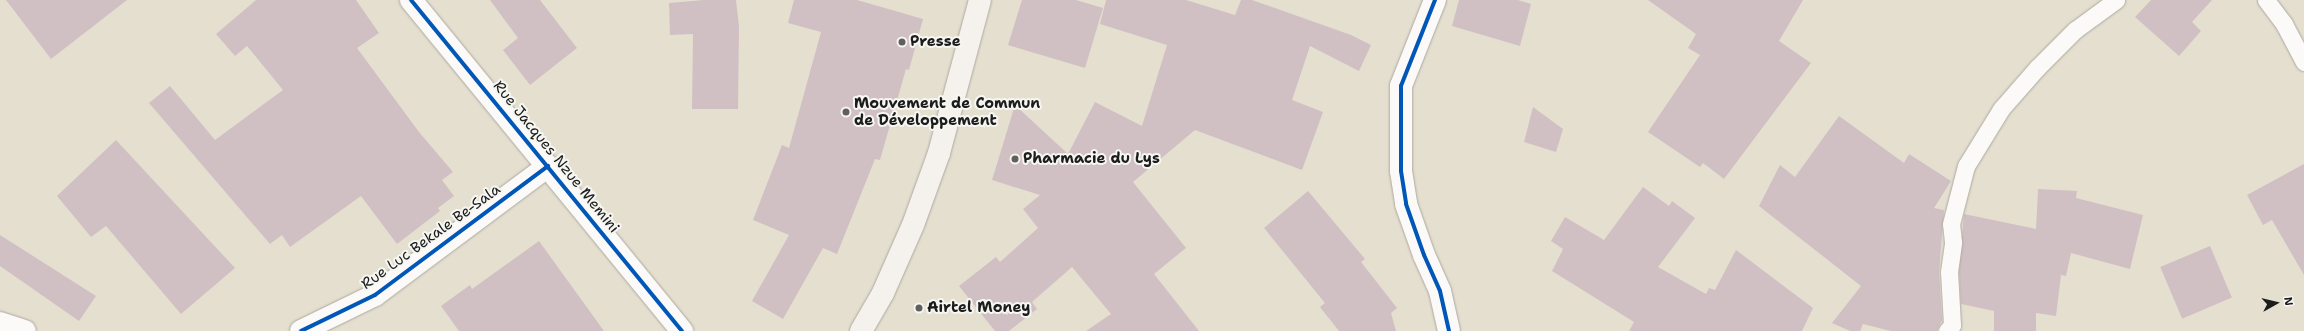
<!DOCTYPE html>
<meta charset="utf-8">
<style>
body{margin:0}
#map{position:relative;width:2304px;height:331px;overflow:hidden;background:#e5dfd0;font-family:"Shantell Sans",sans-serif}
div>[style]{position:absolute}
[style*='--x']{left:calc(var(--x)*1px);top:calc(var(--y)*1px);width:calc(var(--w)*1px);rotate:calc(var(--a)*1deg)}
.building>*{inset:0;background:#d1c0c3;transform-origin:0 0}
.roads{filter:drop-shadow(0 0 1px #ada9a0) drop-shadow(0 0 1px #ada9a0)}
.lane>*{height:17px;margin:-8.5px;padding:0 8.5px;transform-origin:8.5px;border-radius:8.5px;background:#fbfaf8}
.street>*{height:22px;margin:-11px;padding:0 11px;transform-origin:11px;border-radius:11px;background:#fbfaf8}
.secondary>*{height:22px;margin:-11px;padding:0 11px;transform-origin:11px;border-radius:11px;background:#f5f2ed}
.cycleway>*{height:4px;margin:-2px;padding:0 2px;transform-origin:2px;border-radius:2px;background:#0057b8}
.dots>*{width:11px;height:11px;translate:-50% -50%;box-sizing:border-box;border:2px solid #f6f6f2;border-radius:50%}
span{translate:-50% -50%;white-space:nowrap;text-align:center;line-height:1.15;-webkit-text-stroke:4px #f6f6f2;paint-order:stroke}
.poi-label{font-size:15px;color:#1c1c1c;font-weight:700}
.left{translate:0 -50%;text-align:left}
.street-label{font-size:15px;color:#1c1c1c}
.north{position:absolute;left:2256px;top:283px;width:40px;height:40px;-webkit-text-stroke:3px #f6f6f2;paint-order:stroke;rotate:82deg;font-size:11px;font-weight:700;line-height:16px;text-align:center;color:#1c1c1c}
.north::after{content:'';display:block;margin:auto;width:14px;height:18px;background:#1c1c1c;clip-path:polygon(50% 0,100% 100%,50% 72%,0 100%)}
</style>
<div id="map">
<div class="building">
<div style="clip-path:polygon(6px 0,127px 0,51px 59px)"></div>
<div style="clip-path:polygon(256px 0,356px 0,379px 33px,357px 48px,419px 132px,453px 172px,442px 180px,454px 196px,438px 208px,440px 211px,397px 244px,361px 196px,290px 247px,282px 235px,270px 244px,149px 103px,170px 86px,215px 140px,283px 90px,247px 46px,235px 56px,216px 34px)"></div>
<div style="clip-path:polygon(490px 0,540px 0,577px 48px,530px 85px,503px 50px,518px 38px)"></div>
<div style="clip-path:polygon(704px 0,736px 0,739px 27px,738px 109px,692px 109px,693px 34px,670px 35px,669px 3px)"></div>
<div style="clip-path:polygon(794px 0,857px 0,923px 19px,909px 70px,906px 69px,880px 160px,875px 159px,837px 254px,823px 248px,783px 319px,752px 301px,789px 235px,753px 220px,782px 145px,789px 148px,821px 32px,788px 23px)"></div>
<div style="clip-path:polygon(1022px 0,1076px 0,1103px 8px,1085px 68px,1008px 45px)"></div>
<div style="clip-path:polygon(1106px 0,1186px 0,1235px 15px,1241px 0,1252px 0,1351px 35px,1371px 45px,1359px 71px,1310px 46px,1292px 100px,1323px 112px,1302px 170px,1195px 130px,1133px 182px,1186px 248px,1154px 274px,1199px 331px,1086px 331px,1111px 314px,1072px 267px,1032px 302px,1037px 309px,1009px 331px,995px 331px,959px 286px,996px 257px,1000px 262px,1038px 228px,1023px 209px,1040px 195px,992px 180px,1015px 105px,1068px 154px,1095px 102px,1142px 126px,1167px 45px,1100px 24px)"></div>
<div style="clip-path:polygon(1459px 0,1518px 0,1531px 4px,1520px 46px,1452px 26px)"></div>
<div style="clip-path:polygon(1648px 0,1803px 0,1779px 41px,1811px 63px,1724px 179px,1703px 163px,1700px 167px,1648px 132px,1700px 55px,1688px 48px,1696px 34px)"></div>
<div style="clip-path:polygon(2151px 0,2212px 0,2192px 22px,2201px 31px,2179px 56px,2135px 17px)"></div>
<div style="clip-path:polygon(1533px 107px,1563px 129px,1556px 152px,1524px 142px)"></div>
<div style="clip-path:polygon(1839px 116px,1904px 163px,1909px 154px,1951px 181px,1934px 208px,1944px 210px,1939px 272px,1942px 320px,1937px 331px,1891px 331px,1863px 324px,1860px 331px,1850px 331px,1832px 323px,1861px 286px,1759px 206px,1780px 165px,1795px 177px)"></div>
<div style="clip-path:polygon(116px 140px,235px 268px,181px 314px,106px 226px,91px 237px,57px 196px)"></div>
<div style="clip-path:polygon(2304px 164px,2304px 275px,2272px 220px,2263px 225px,2247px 195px)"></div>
<div style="clip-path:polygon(1643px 187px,1669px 206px,1672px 201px,1695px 218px,1658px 267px,1706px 294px,1709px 288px,1715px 290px,1736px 250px,1813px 308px,1802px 331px,1629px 331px,1634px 322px,1552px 271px,1563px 249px,1551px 241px,1565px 217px,1604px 240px)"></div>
<div style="clip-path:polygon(2038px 189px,2077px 191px,2076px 198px,2143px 215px,2130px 269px,2071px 253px,2066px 276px,2061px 275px,2056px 316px,2036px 313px,2036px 331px,1994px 331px,1994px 311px,1961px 304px,1959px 272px,1964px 214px,2036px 229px)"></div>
<div style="clip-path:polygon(1308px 191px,1365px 259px,1361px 262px,1397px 308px,1391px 313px,1396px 331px,1339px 331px,1320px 307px,1325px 303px,1264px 228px)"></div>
<div style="clip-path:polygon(0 235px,96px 296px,79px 321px,0 266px)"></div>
<div style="clip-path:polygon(539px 241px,604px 331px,459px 331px,441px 306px,470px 285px,472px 289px)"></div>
<div style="left:2210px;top:246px;width:56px;height:54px;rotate:67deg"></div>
</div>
<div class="roads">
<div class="lane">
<div style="--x:2266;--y:0;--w:30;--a:53"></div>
<div style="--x:2284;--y:24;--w:43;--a:62.2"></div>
<div style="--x:1947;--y:331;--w:8;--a:-50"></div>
<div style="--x:1952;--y:325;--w:53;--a:-93.2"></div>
<div style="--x:1949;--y:272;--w:30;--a:-82"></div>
<div style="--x:1953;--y:242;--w:18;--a:-96"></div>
<div style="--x:1951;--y:224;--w:60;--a:-75.5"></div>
<div style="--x:1966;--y:166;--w:67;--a:-58.4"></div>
<div style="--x:2001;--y:109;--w:55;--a:-48.7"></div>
<div style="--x:2037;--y:68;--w:54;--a:-45"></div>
<div style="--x:2075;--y:30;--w:51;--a:-36.2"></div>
</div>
<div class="street">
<div style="--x:411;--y:0;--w:428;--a:50.7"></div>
<div style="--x:1435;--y:0;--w:92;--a:111.6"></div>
<div style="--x:1401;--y:86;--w:85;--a:90"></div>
<div style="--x:1401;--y:171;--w:33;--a:81"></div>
<div style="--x:1406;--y:204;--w:54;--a:70.6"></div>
<div style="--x:1424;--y:255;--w:39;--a:66"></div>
<div style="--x:1440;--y:291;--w:41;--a:77.3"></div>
<div style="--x:0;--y:323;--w:26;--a:18"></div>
<div style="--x:301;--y:331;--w:82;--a:-25.9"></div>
<div style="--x:375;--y:295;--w:216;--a:-36.7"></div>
</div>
<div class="secondary">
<div style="--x:861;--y:331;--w:44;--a:-59.9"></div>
<div style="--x:883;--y:293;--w:74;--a:-66.2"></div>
<div style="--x:913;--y:225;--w:77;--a:-70.1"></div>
<div style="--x:939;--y:153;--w:158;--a:-75"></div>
</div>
</div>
<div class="cycleway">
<div style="--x:411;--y:0;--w:428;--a:50.7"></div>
<div style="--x:1435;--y:0;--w:92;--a:111.6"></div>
<div style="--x:1401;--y:86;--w:85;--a:90"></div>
<div style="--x:1401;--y:171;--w:33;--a:81"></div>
<div style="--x:1406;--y:204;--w:54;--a:70.6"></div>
<div style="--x:1424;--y:255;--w:39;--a:66"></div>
<div style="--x:1440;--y:291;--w:41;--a:77.3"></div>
<div style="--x:301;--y:331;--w:82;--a:-25.9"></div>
<div style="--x:375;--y:295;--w:216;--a:-36.7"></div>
</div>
<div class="dots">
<div style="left:902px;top:42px;background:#62605b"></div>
<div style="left:846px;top:112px;background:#62605b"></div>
<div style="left:1015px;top:159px;background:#62605b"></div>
<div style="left:919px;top:308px;background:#62605b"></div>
</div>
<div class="poi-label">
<span class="left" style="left:910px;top:42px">Presse</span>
<span class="left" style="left:854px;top:112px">Mouvement de Commun<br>de Développement</span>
<span class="left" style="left:1023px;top:159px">Pharmacie du Lys</span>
<span class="left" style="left:927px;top:308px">Airtel Money</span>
</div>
<div class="street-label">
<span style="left:556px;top:157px;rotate:51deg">Rue Jacques Nzue Memini</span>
<span style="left:431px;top:237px;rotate:-36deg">Rue Luc Bekale Be-Sala</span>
</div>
<div class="north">N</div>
</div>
